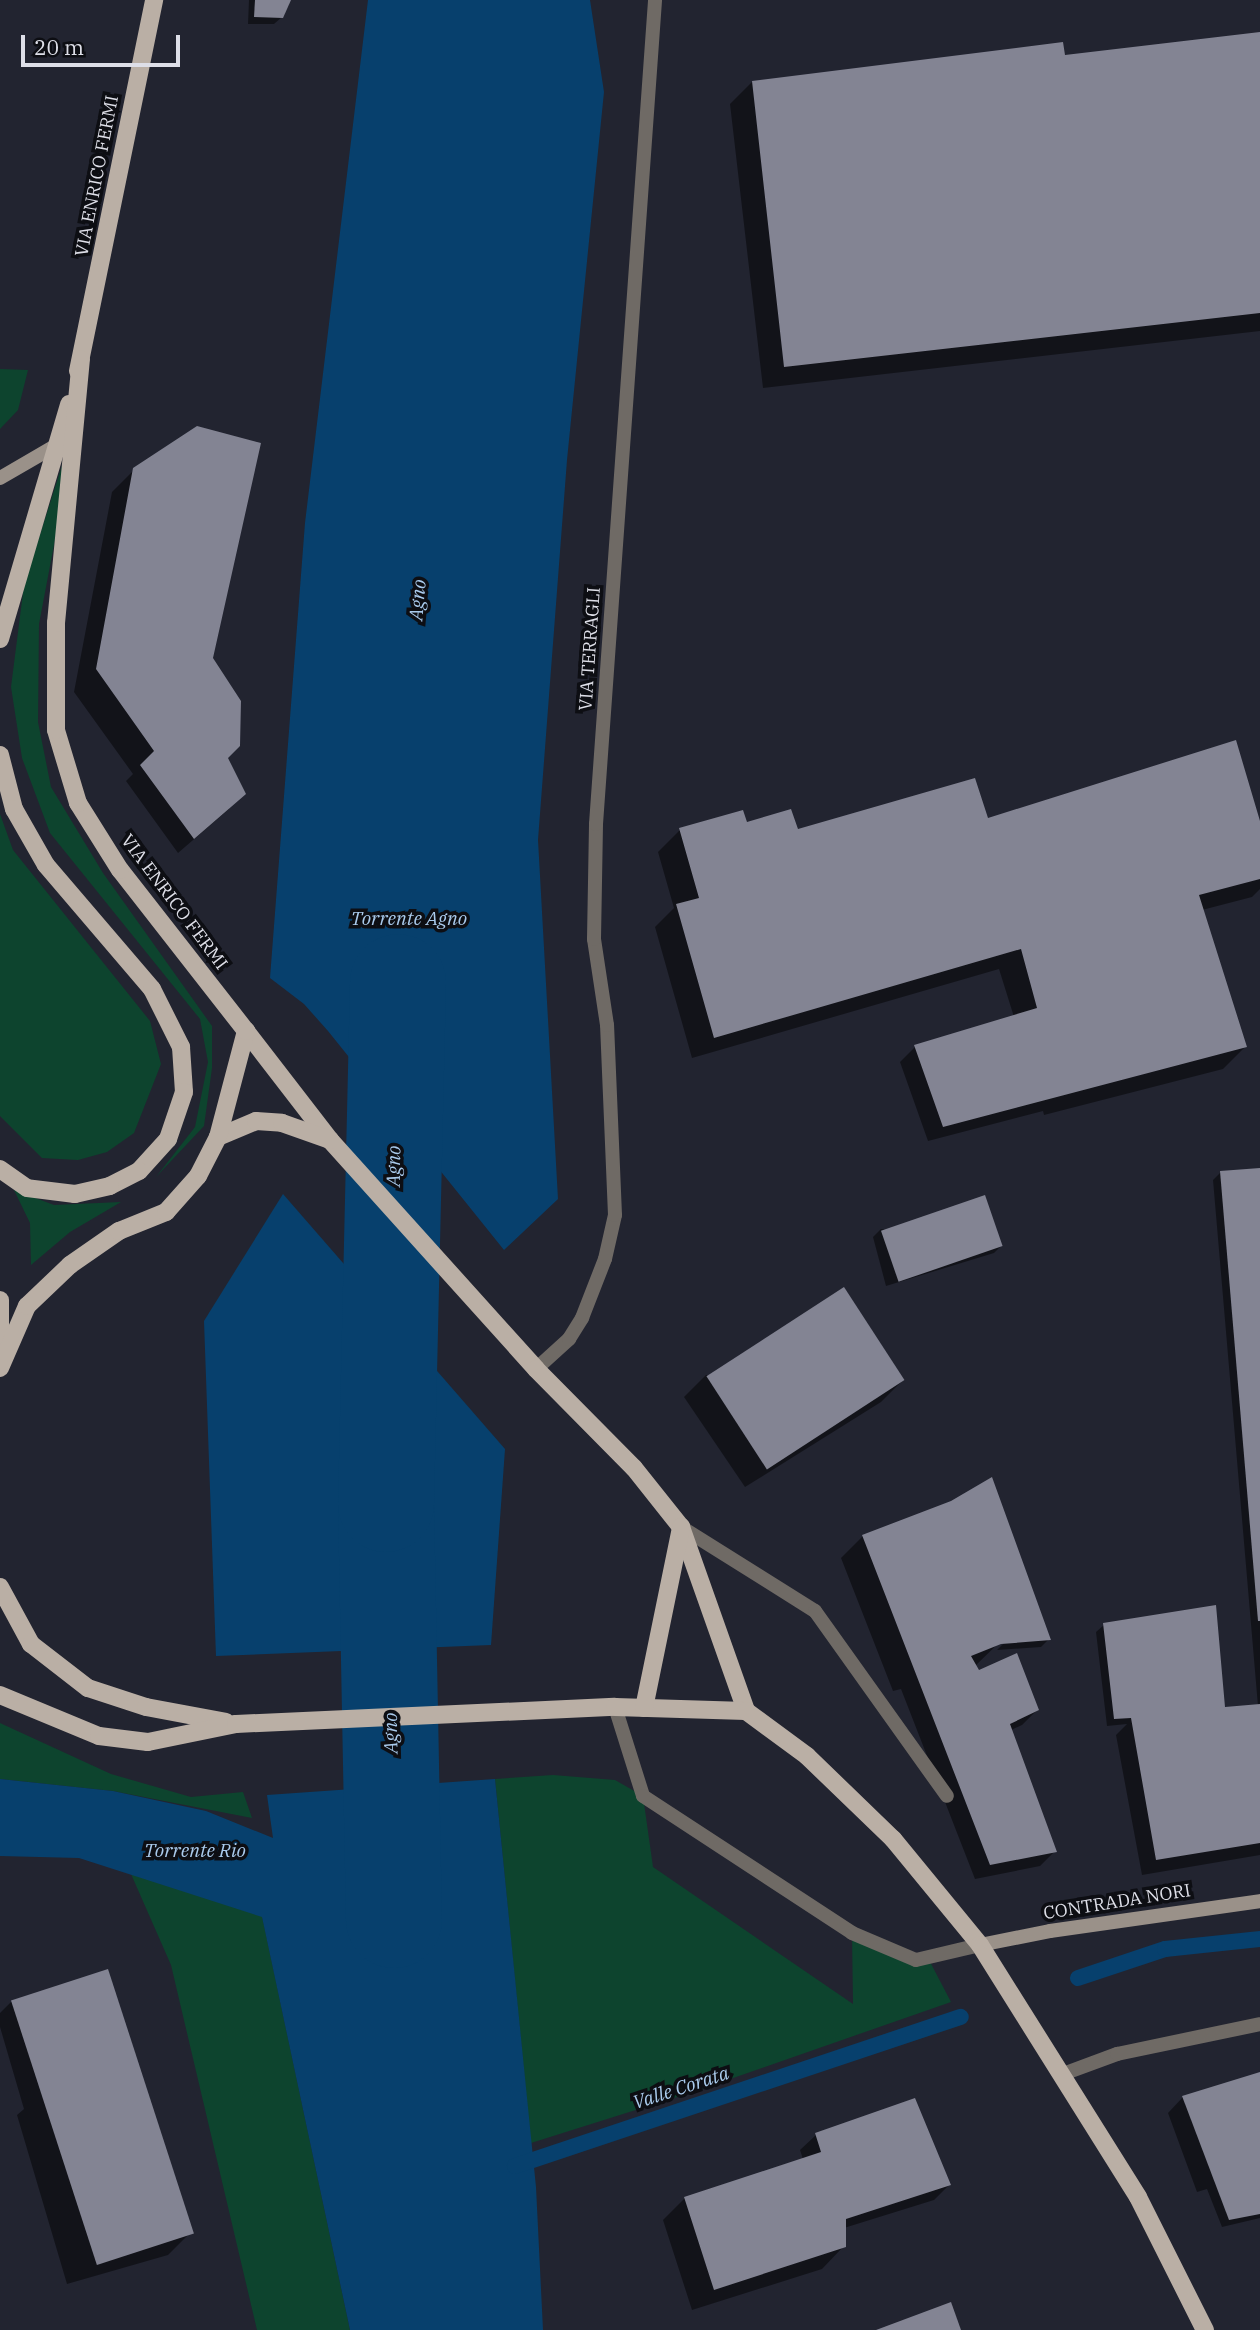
<!DOCTYPE html>
<style>
body{margin:0}
#map{position:relative;width:1260px;height:2330px;overflow:hidden;background:#222430;font-family:"IBM Plex Serif",serif}
div>[style]{position:absolute}
[style*='--x']{left:calc(var(--x)*1px);top:calc(var(--y)*1px);width:calc(var(--w)*1px);rotate:calc(var(--a)*1deg)}
.green>*{inset:0;background:#0d442e}
.water>*{inset:0;background:#07406d}
.shadow>*{inset:0;background:#0007}
.stream>*{height:16px;margin:-8px;padding:0 8px;transform-origin:8px;border-radius:8px;background:#07406d}
.river>*{height:96px;margin:-48px;padding:0 48px;transform-origin:48px;border-radius:48px;background:#07406d}
.building>*{inset:0;background:#838493;transform-origin:0 0}
.lane>*{height:14px;margin:-7px;padding:0 7px;transform-origin:7px;border-radius:7px;background:#6f6a65}
.street>*{height:14px;margin:-7px;padding:0 7px;transform-origin:7px;border-radius:7px;background:#6f6a65}
.secondary>*{height:14px;margin:-7px;padding:0 7px;transform-origin:7px;border-radius:7px;background:#9a9189}
.primary>*{height:18px;margin:-9px;padding:0 9px;transform-origin:9px;border-radius:9px;background:#baafa5}
span{translate:-50% -50%;white-space:nowrap;text-align:center;line-height:1.15;-webkit-text-stroke:7px #0d0e13;paint-order:stroke}
.street-label{font-size:18px;color:#dedfe8}
.water-label{font-size:19px;color:#aacbed;font-style:italic}
.scale{position:absolute;left:21px;top:35px;width:159px;height:32px;box-sizing:border-box;border:4px solid #dedfe8;border-top:0;padding-left:9px;font-size:21px;line-height:24px;white-space:nowrap;color:#dedfe8;-webkit-text-stroke:5px #0d0e13;paint-order:stroke}
</style>
<div id="map">
<div class="green">
<div style="clip-path:polygon(0 369px,28px 370px,18px 410px,0 429px)"></div>
<div style="clip-path:polygon(65px 456px,57px 529px,39px 624px,38px 722px,51px 787px,103px 873px,212px 1026px,212px 1068px,204px 1126px,156px 1177px,195px 1127px,208px 1062px,200px 1019px,50px 833px,22px 758px,11px 687px,24px 585px)"></div>
<div style="clip-path:polygon(0 814px,13px 850px,150px 1021px,161px 1064px,134px 1133px,107px 1152px,78px 1160px,42px 1158px,0 1116px)"></div>
<div style="clip-path:polygon(14px 1190px,54px 1205px,121px 1202px,70px 1232px,31px 1265px,30px 1223px)"></div>
<div style="clip-path:polygon(0 1723px,111px 1774px,191px 1797px,243px 1792px,252px 1818px,113px 1791px,0 1779px)"></div>
<div style="clip-path:polygon(553px 1775px,615px 1780px,643px 1796px,653px 1867px,853px 2004px,852px 1933px,928px 1958px,951px 2002px,696px 2091px,531px 2143px,495px 1779px)"></div>
<div style="clip-path:polygon(131px 1874px,262px 1916px,350px 2330px,257px 2330px,171px 1965px)"></div>
</div>
<div class="water">
<div style="clip-path:polygon(368px 0,590px 0,604px 92px,567px 460px,538px 840px,558px 1199px,504px 1250px,328px 1031px,304px 1004px,270px 978px,305px 523px)"></div>
<div style="clip-path:polygon(283px 1194px,505px 1449px,491px 1645px,216px 1656px,204px 1321px)"></div>
<div style="clip-path:polygon(0 1779px,113px 1791px,206px 1811px,273px 1838px,267px 1795px,495px 1779px,536px 2187px,543px 2330px,350px 2330px,262px 1917px,79px 1858px,0 1856px)"></div>
</div>
<div class="shadow">
<div style="clip-path:polygon(249px 0,289px 0,282px 17px,274px 24px,248px 24px)"></div>
<div style="clip-path:polygon(1260px 33px,1260px 331px,763px 388px,730px 104px,752px 82px,1064px 56px)"></div>
<div style="clip-path:polygon(134px 470px,211px 659px,229px 809px,178px 853px,126px 781px,133px 774px,74px 692px,112px 492px)"></div>
<div style="clip-path:polygon(987px 820px,1260px 827px,1260px 889px,1252px 897px,1202px 910px,1245px 1047px,1223px 1069px,1044px 1115px,1043px 1111px,928px 1141px,900px 1062px,915px 1047px,1014px 1017px,999px 969px,692px 1058px,655px 927px,674px 908px,658px 852px,680px 830px,746px 825px,796px 832px)"></div>
<div style="clip-path:polygon(1260px 1170px,1260px 1855px,1142px 1875px,1116px 1735px,1127px 1724px,1107px 1726px,1096px 1632px,1104px 1625px,1220px 1710px,1258px 1706px,1213px 1180px,1220px 1173px)"></div>
<div style="clip-path:polygon(881px 1229px,1001px 1246px,994px 1253px,886px 1286px,873px 1237px)"></div>
<div style="clip-path:polygon(706px 1375px,903px 1380px,881px 1402px,745px 1487px,684px 1397px)"></div>
<div style="clip-path:polygon(863px 1536px,1049px 1639px,1041px 1647px,997px 1650px,1008px 1639px,1006px 1636px,975px 1666px,978px 1672px,1037px 1710px,1022px 1725px,1011px 1730px,1055px 1851px,1040px 1866px,975px 1879px,901px 1689px,893px 1691px,841px 1558px)"></div>
<div style="clip-path:polygon(12px 2001px,190px 2233px,168px 2255px,67px 2284px,17px 2115px,24px 2109px,0 2027px,0 2013px)"></div>
<div style="clip-path:polygon(1260px 2074px,1260px 2218px,1222px 2227px,1207px 2189px,1197px 2192px,1168px 2113px,1183px 2097px)"></div>
<div style="clip-path:polygon(914px 2100px,949px 2185px,934px 2200px,844px 2228px,844px 2246px,822px 2269px,692px 2310px,663px 2220px,685px 2198px,803px 2159px,800px 2150px,816px 2135px)"></div>
</div>
<div class="stream">
<div style="--x:1078;--y:1978;--w:92;--a:-18.4"></div>
<div style="--x:1165;--y:1949;--w:96;--a:-6"></div>
<div style="--x:515;--y:2166;--w:470;--a:-18.5"></div>
</div>
<div class="river">
<div style="--x:394;--y:1920;--w:416;--a:-91.1"></div>
<div style="--x:386;--y:1504;--w:522;--a:-88.68"></div>
</div>
<div class="building">
<div style="clip-path:polygon(255px 0,291px 0,283px 18px,254px 17px)"></div>
<div style="clip-path:polygon(1260px 32px,1260px 313px,784px 367px,752px 81px,1063px 42px,1065px 55px)"></div>
<div style="clip-path:polygon(197px 426px,261px 443px,213px 658px,241px 701px,240px 746px,228px 758px,246px 794px,194px 839px,140px 765px,154px 751px,96px 669px,133px 468px)"></div>
<div style="clip-path:polygon(1236px 740px,1260px 821px,1260px 879px,1199px 895px,1247px 1047px,943px 1127px,914px 1045px,1037px 1008px,1021px 949px,714px 1038px,676px 904px,699px 898px,679px 828px,743px 810px,747px 822px,791px 809px,798px 829px,975px 778px,988px 818px)"></div>
<div style="clip-path:polygon(1260px 1168px,1260px 1621px,1258px 1621px,1220px 1171px)"></div>
<div style="left:985px;top:1195px;width:54px;height:110px;rotate:71deg"></div>
<div style="left:844px;top:1287px;width:111px;height:164px;rotate:57deg"></div>
<div style="clip-path:polygon(992px 1477px,1051px 1640px,1001px 1644px,971px 1656px,979px 1670px,1017px 1653px,1039px 1710px,1010px 1724px,1057px 1852px,990px 1865px,862px 1535px,951px 1501px)"></div>
<div style="clip-path:polygon(1216px 1605px,1225px 1707px,1260px 1704px,1260px 1843px,1156px 1860px,1131px 1718px,1114px 1719px,1103px 1623px)"></div>
<div style="left:108px;top:1969px;width:278px;height:102px;rotate:72deg"></div>
<div style="clip-path:polygon(1260px 2072px,1260px 2214px,1229px 2220px,1182px 2096px)"></div>
<div style="clip-path:polygon(915px 2098px,951px 2185px,846px 2219px,846px 2247px,714px 2290px,684px 2197px,821px 2152px,815px 2133px)"></div>
<div style="clip-path:polygon(951px 2302px,961px 2330px,876px 2330px)"></div>
</div>
<div class="lane">
<div style="--x:681;--y:1527;--w:158;--a:32.1"></div>
<div style="--x:815;--y:1611;--w:227;--a:54.5"></div>
<div style="--x:615;--y:1707;--w:93;--a:72.5"></div>
<div style="--x:643;--y:1796;--w:250;--a:33.2"></div>
<div style="--x:852;--y:1933;--w:69;--a:22.9"></div>
<div style="--x:916;--y:1960;--w:66;--a:-13.2"></div>
</div>
<div class="street">
<div style="--x:536;--y:1369;--w:45;--a:-42.3"></div>
<div style="--x:569;--y:1339;--w:25;--a:-58"></div>
<div style="--x:582;--y:1318;--w:63;--a:-68.7"></div>
<div style="--x:605;--y:1259;--w:45;--a:-77.2"></div>
<div style="--x:615;--y:1215;--w:190;--a:-92.4"></div>
<div style="--x:607;--y:1025;--w:87;--a:-98.6"></div>
<div style="--x:594;--y:939;--w:115;--a:-89"></div>
<div style="--x:596;--y:824;--w:826;--a:-85.9"></div>
<div style="--x:1063;--y:2074;--w:58;--a:-20.3"></div>
<div style="--x:1117;--y:2054;--w:146;--a:-11.8"></div>
</div>
<div class="secondary">
<div style="--x:0;--y:478;--w:66;--a:-30.1"></div>
<div style="--x:980;--y:1945;--w:71;--a:-11.3"></div>
<div style="--x:1050;--y:1931;--w:212;--a:-8.1"></div>
</div>
<div class="primary">
<div style="--x:78;--y:371;--w:379;--a:-78.4"></div>
<div style="--x:0;--y:639;--w:245;--a:-73.6"></div>
<div style="--x:0;--y:755;--w:56;--a:75.5"></div>
<div style="--x:14;--y:809;--w:64;--a:60.3"></div>
<div style="--x:46;--y:865;--w:163;--a:49.5"></div>
<div style="--x:152;--y:989;--w:65;--a:63.4"></div>
<div style="--x:181;--y:1047;--w:45;--a:86.2"></div>
<div style="--x:184;--y:1092;--w:50;--a:108.8"></div>
<div style="--x:168;--y:1139;--w:43;--a:132.2"></div>
<div style="--x:139;--y:1171;--w:33;--a:153"></div>
<div style="--x:110;--y:1186;--w:36;--a:167"></div>
<div style="--x:75;--y:1194;--w:48;--a:-172.9"></div>
<div style="--x:27;--y:1188;--w:33;--a:-145"></div>
<div style="--x:246;--y:1031;--w:138;--a:52.4"></div>
<div style="--x:330;--y:1140;--w:308;--a:48"></div>
<div style="--x:536;--y:1369;--w:139;--a:45.3"></div>
<div style="--x:634;--y:1468;--w:75;--a:51.5"></div>
<div style="--x:681;--y:1527;--w:195;--a:70.5"></div>
<div style="--x:218;--y:1137;--w:41;--a:-22.8"></div>
<div style="--x:256;--y:1121;--w:26;--a:4"></div>
<div style="--x:282;--y:1123;--w:51;--a:19.5"></div>
<div style="--x:0;--y:1300;--w:55;--a:90"></div>
<div style="--x:0;--y:1368;--w:68;--a:-66.5"></div>
<div style="--x:27;--y:1306;--w:59;--a:-43.6"></div>
<div style="--x:70;--y:1265;--w:60;--a:-34.8"></div>
<div style="--x:119;--y:1231;--w:51;--a:-22"></div>
<div style="--x:166;--y:1212;--w:48;--a:-48.4"></div>
<div style="--x:198;--y:1176;--w:44;--a:-62.9"></div>
<div style="--x:218;--y:1137;--w:110;--a:-75.2"></div>
<div style="--x:246;--y:1031;--w:204;--a:-128"></div>
<div style="--x:120;--y:870;--w:79;--a:-122.1"></div>
<div style="--x:78;--y:803;--w:76;--a:-106.8"></div>
<div style="--x:56;--y:730;--w:107;--a:-90"></div>
<div style="--x:56;--y:623;--w:265;--a:-84.6"></div>
<div style="--x:0;--y:1587;--w:65;--a:61.5"></div>
<div style="--x:31;--y:1644;--w:72;--a:37.7"></div>
<div style="--x:88;--y:1688;--w:61;--a:18.1"></div>
<div style="--x:146;--y:1707;--w:81;--a:10.6"></div>
<div style="--x:0;--y:1695;--w:107;--a:22.5"></div>
<div style="--x:99;--y:1736;--w:49;--a:7"></div>
<div style="--x:148;--y:1742;--w:90;--a:-11.6"></div>
<div style="--x:236;--y:1724;--w:379;--a:-2.6"></div>
<div style="--x:615;--y:1707;--w:131;--a:1.7"></div>
<div style="--x:746;--y:1711;--w:76;--a:36.4"></div>
<div style="--x:807;--y:1756;--w:120;--a:44"></div>
<div style="--x:893;--y:1839;--w:137;--a:50.6"></div>
<div style="--x:980;--y:1945;--w:297;--a:57.9"></div>
<div style="--x:1138;--y:2197;--w:149;--a:63.3"></div>
<div style="--x:644;--y:1708;--w:185;--a:-78.4"></div>
</div>
<div class="street-label">
<span style="left:97px;top:176px;rotate:-79deg">VIA ENRICO FERMI</span>
<span style="left:590px;top:649px;rotate:-86deg">VIA TERRAGLI</span>
<span style="left:174px;top:902px;rotate:53deg">VIA ENRICO FERMI</span>
<span style="left:1117px;top:1902px;rotate:-9deg">CONTRADA NORI</span>
</div>
<div class="water-label">
<span style="left:418px;top:600px;rotate:-85deg">Agno</span>
<span style="left:409px;top:919px">Torrente Agno</span>
<span style="left:394px;top:1166px;rotate:-89deg">Agno</span>
<span style="left:391px;top:1733px;rotate:-91deg">Agno</span>
<span style="left:195px;top:1851px">Torrente Rio</span>
<span style="left:681px;top:2088px;rotate:-18deg">Valle Corata</span>
</div>
<div class="scale">20 m</div>
</div>
